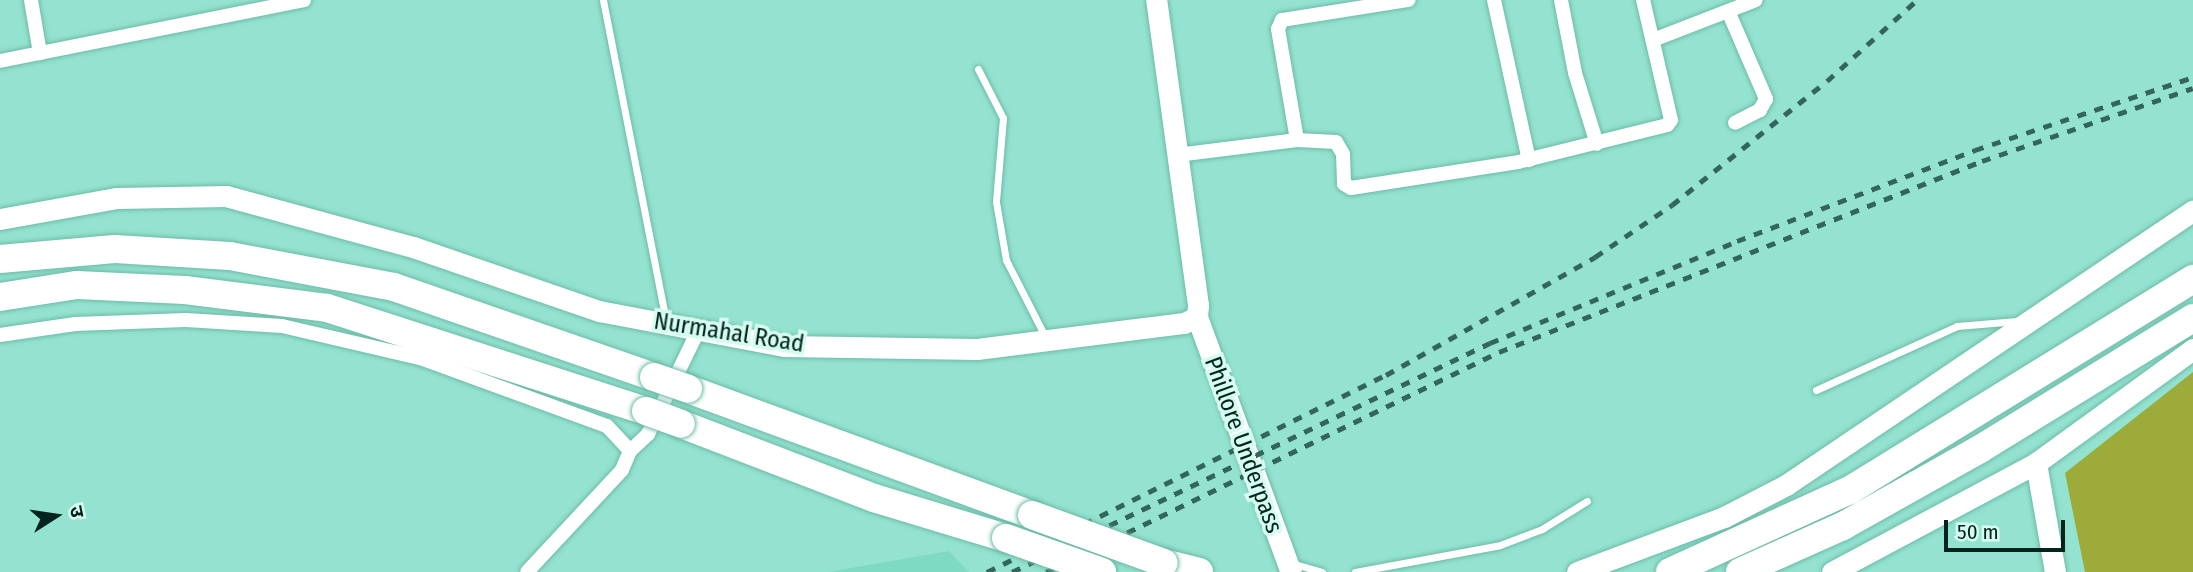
<!DOCTYPE html>
<meta charset="utf-8">
<style>
body{margin:0}
#map{position:relative;width:2193px;height:572px;overflow:hidden;background:#94e3d0;font-family:"Fira Sans Condensed","Noto Sans Devanagari",sans-serif}
div>[style]{position:absolute}
[style*='--x']{left:calc(var(--x)*1px);top:calc(var(--y)*1px);width:calc(var(--w)*1px);rotate:calc(var(--a)*1deg)}
.built>*{inset:0;background:#7fdac4}
.green>*{inset:0;background:#9cab39}
.roads{filter:drop-shadow(0 0 2px #6dbba8) drop-shadow(0 0 2px #6dbba8)}
.lane>*{height:7px;margin:-3.5px;padding:0 3.5px;transform-origin:3.5px;border-radius:3.5px;background:#fff}
.street>*{height:14px;margin:-7px;padding:0 7px;transform-origin:7px;border-radius:7px;background:#fff}
.secondary>*{height:21px;margin:-10.5px;padding:0 10.5px;transform-origin:10.5px;border-radius:10.5px;background:#fff}
.highway>*{height:28px;margin:-14px;padding:0 14px;transform-origin:14px;border-radius:14px;background:#fff}
.rail>*{height:5px;margin-top:-2.5px;transform-origin:0;background:repeating-linear-gradient(90deg,#34655a 0 9px,transparent 0 18px)}
.bridges{filter:drop-shadow(0 0 2px #6dbba8) drop-shadow(0 0 2px #6dbba8)}
.highway-bridge>*{height:28px;margin:-14px;padding:0 14px;transform-origin:14px;border-radius:14px;background:#fff}
span{translate:-50% -50%;white-space:nowrap;text-align:center;line-height:1.15;-webkit-text-stroke:7px #d6fcf1;paint-order:stroke}
.street-label{font-size:24px;color:#02241d}
.north{position:absolute;left:21px;top:481px;width:70px;height:70px;-webkit-text-stroke:5px #d6fcf1;paint-order:stroke;rotate:78deg;font-size:19px;font-weight:700;line-height:28px;text-align:center;color:#02241d}
.north::after{content:'';display:block;margin:auto;width:24px;height:32px;background:#02241d;clip-path:polygon(50% 0,100% 100%,50% 72%,0 100%)}
.scale{position:absolute;left:1944px;top:520px;width:121px;height:32px;box-sizing:border-box;border:4px solid #02241d;border-top:0;padding-left:9px;font-size:21px;line-height:24px;white-space:nowrap;color:#02241d;-webkit-text-stroke:5px #d6fcf1;paint-order:stroke}
</style>
<div id="map">
<div class="built">
<div style="clip-path:polygon(949px 551px,969px 572px,828px 572px)"></div>
</div>
<div class="green">
<div style="clip-path:polygon(2193px 372px,2193px 572px,2085px 572px,2065px 473px)"></div>
</div>
<div class="roads">
<div class="lane">
<div style="--x:603;--y:0;--w:328;--a:78.9"></div>
<div style="--x:978;--y:69;--w:55;--a:63"></div>
<div style="--x:1003;--y:118;--w:84;--a:94.8"></div>
<div style="--x:996;--y:202;--w:59;--a:80.2"></div>
<div style="--x:1006;--y:260;--w:88;--a:62.9"></div>
<div style="--x:1816;--y:390;--w:155;--a:-24.4"></div>
<div style="--x:1957;--y:326;--w:60;--a:-4.8"></div>
<div style="--x:1291;--y:563;--w:32;--a:16"></div>
<div style="--x:1355;--y:572;--w:147;--a:-10.5"></div>
<div style="--x:1500;--y:545;--w:45;--a:-20.9"></div>
<div style="--x:1542;--y:529;--w:53;--a:-31.9"></div>
</div>
<div class="street">
<div style="--x:31;--y:0;--w:54;--a:80.4"></div>
<div style="--x:1494;--y:0;--w:164;--a:77.7"></div>
<div style="--x:1561;--y:0;--w:74;--a:79.1"></div>
<div style="--x:1575;--y:73;--w:74;--a:72.8"></div>
<div style="--x:1728;--y:11;--w:96;--a:66.6"></div>
<div style="--x:1766;--y:99;--w:13;--a:119"></div>
<div style="--x:1760;--y:110;--w:28;--a:153"></div>
<div style="--x:1653;--y:40;--w:110;--a:-21.2"></div>
<div style="--x:0;--y:61;--w:310;--a:-11.3"></div>
<div style="--x:1297;--y:140;--w:113;--a:-99.7"></div>
<div style="--x:1278;--y:29;--w:10;--a:-66"></div>
<div style="--x:1282;--y:20;--w:128;--a:-9"></div>
<div style="--x:1177;--y:155;--w:121;--a:-7.1"></div>
<div style="--x:1297;--y:140;--w:39;--a:3"></div>
<div style="--x:1336;--y:142;--w:14;--a:60"></div>
<div style="--x:1343;--y:154;--w:30;--a:88"></div>
<div style="--x:1344;--y:184;--w:8;--a:30"></div>
<div style="--x:1351;--y:188;--w:169;--a:-8.8"></div>
<div style="--x:1518;--y:162;--w:154;--a:-13.9"></div>
<div style="--x:1667;--y:125;--w:6;--a:-51"></div>
<div style="--x:1671;--y:120;--w:123;--a:-103.1"></div>
<div style="--x:0;--y:335;--w:76;--a:-8.3"></div>
<div style="--x:75;--y:324;--w:111;--a:-2.1"></div>
<div style="--x:186;--y:320;--w:96;--a:3.6"></div>
<div style="--x:282;--y:326;--w:142;--a:13.1"></div>
<div style="--x:420;--y:358;--w:199;--a:20"></div>
<div style="--x:607;--y:426;--w:34;--a:47"></div>
<div style="--x:630;--y:451;--w:21;--a:113"></div>
<div style="--x:622;--y:470;--w:139;--a:133"></div>
<div style="--x:630;--y:451;--w:25;--a:-43"></div>
<div style="--x:648;--y:434;--w:114;--a:-64.1"></div>
</div>
<div class="secondary">
<div style="--x:0;--y:219;--w:119;--a:-10.2"></div>
<div style="--x:117;--y:198;--w:109;--a:-1.1"></div>
<div style="--x:226;--y:196;--w:194;--a:15.3"></div>
<div style="--x:413;--y:247;--w:197;--a:19"></div>
<div style="--x:599;--y:311;--w:188;--a:10.7"></div>
<div style="--x:784;--y:346;--w:193;--a:0.9"></div>
<div style="--x:977;--y:349;--w:209;--a:-7.2"></div>
<div style="--x:1184;--y:323;--w:14;--a:-25"></div>
<div style="--x:1197;--y:317;--w:12;--a:-85"></div>
<div style="--x:1198;--y:305;--w:308;--a:-97.8"></div>
<div style="--x:1197;--y:317;--w:272;--a:69.8"></div>
<div style="--x:2036;--y:463;--w:111;--a:80.1"></div>
<div style="--x:1577;--y:572;--w:157;--a:-20.5"></div>
<div style="--x:1724;--y:517;--w:70;--a:-27.3"></div>
<div style="--x:1786;--y:485;--w:491;--a:-34"></div>
<div style="--x:1832;--y:572;--w:231;--a:-28.1"></div>
<div style="--x:2036;--y:463;--w:194;--a:-36"></div>
</div>
<div class="highway">
<div style="--x:0;--y:259;--w:115;--a:-5"></div>
<div style="--x:115;--y:249;--w:115;--a:3.5"></div>
<div style="--x:230;--y:256;--w:167;--a:10.7"></div>
<div style="--x:394;--y:287;--w:275;--a:19.1"></div>
<div style="--x:0;--y:297;--w:78;--a:-8.9"></div>
<div style="--x:77;--y:285;--w:108;--a:2.7"></div>
<div style="--x:185;--y:290;--w:143;--a:7.2"></div>
<div style="--x:327;--y:308;--w:335;--a:17.9"></div>
<div style="--x:688;--y:389;--w:366;--a:20.1"></div>
<div style="--x:681;--y:424;--w:207;--a:21"></div>
<div style="--x:874;--y:498;--w:138;--a:16.9"></div>
<div style="--x:1164;--y:563;--w:36;--a:14"></div>
<div style="--x:1670;--y:572;--w:198;--a:-24.5"></div>
<div style="--x:1850;--y:490;--w:403;--a:-31.6"></div>
<div style="--x:1740;--y:572;--w:113;--a:-24.1"></div>
<div style="--x:1843;--y:526;--w:157;--a:-29.3"></div>
<div style="--x:1980;--y:449;--w:250;--a:-31.6"></div>
</div>
</div>
<div class="rail">
<div style="--x:987;--y:572;--w:445;--a:-26.3"></div>
<div style="--x:1386;--y:375;--w:240;--a:-29.4"></div>
<div style="--x:1595;--y:257;--w:93;--a:-34"></div>
<div style="--x:1672;--y:205;--w:198;--a:-38.7"></div>
<div style="--x:1827;--y:81;--w:121;--a:-42"></div>
<div style="--x:1012;--y:572;--w:530;--a:-25.6"></div>
<div style="--x:1490;--y:343;--w:267;--a:-22.4"></div>
<div style="--x:1737;--y:241;--w:255;--a:-20.9"></div>
<div style="--x:1975;--y:150;--w:230;--a:-18.5"></div>
<div style="--x:1046;--y:572;--w:504;--a:-25.9"></div>
<div style="--x:1499;--y:352;--w:519;--a:-21.58"></div>
<div style="--x:1982;--y:161;--w:223;--a:-19.1"></div>
</div>
<div class="bridges">
<div class="highway-bridge">
<div style="--x:654;--y:377;--w:36;--a:19"></div>
<div style="--x:646;--y:411;--w:37;--a:20"></div>
<div style="--x:1032;--y:515;--w:140;--a:20"></div>
<div style="--x:1006;--y:538;--w:102;--a:19.5"></div>
</div>
</div>
<div class="street-label">
<span style="left:729px;top:333px;rotate:9deg">Nurmahal Road</span>
<span style="left:1243px;top:445px;rotate:70deg">Phillore Underpass</span>
</div>
<div class="north">उ</div>
<div class="scale">50 m</div>
</div>
